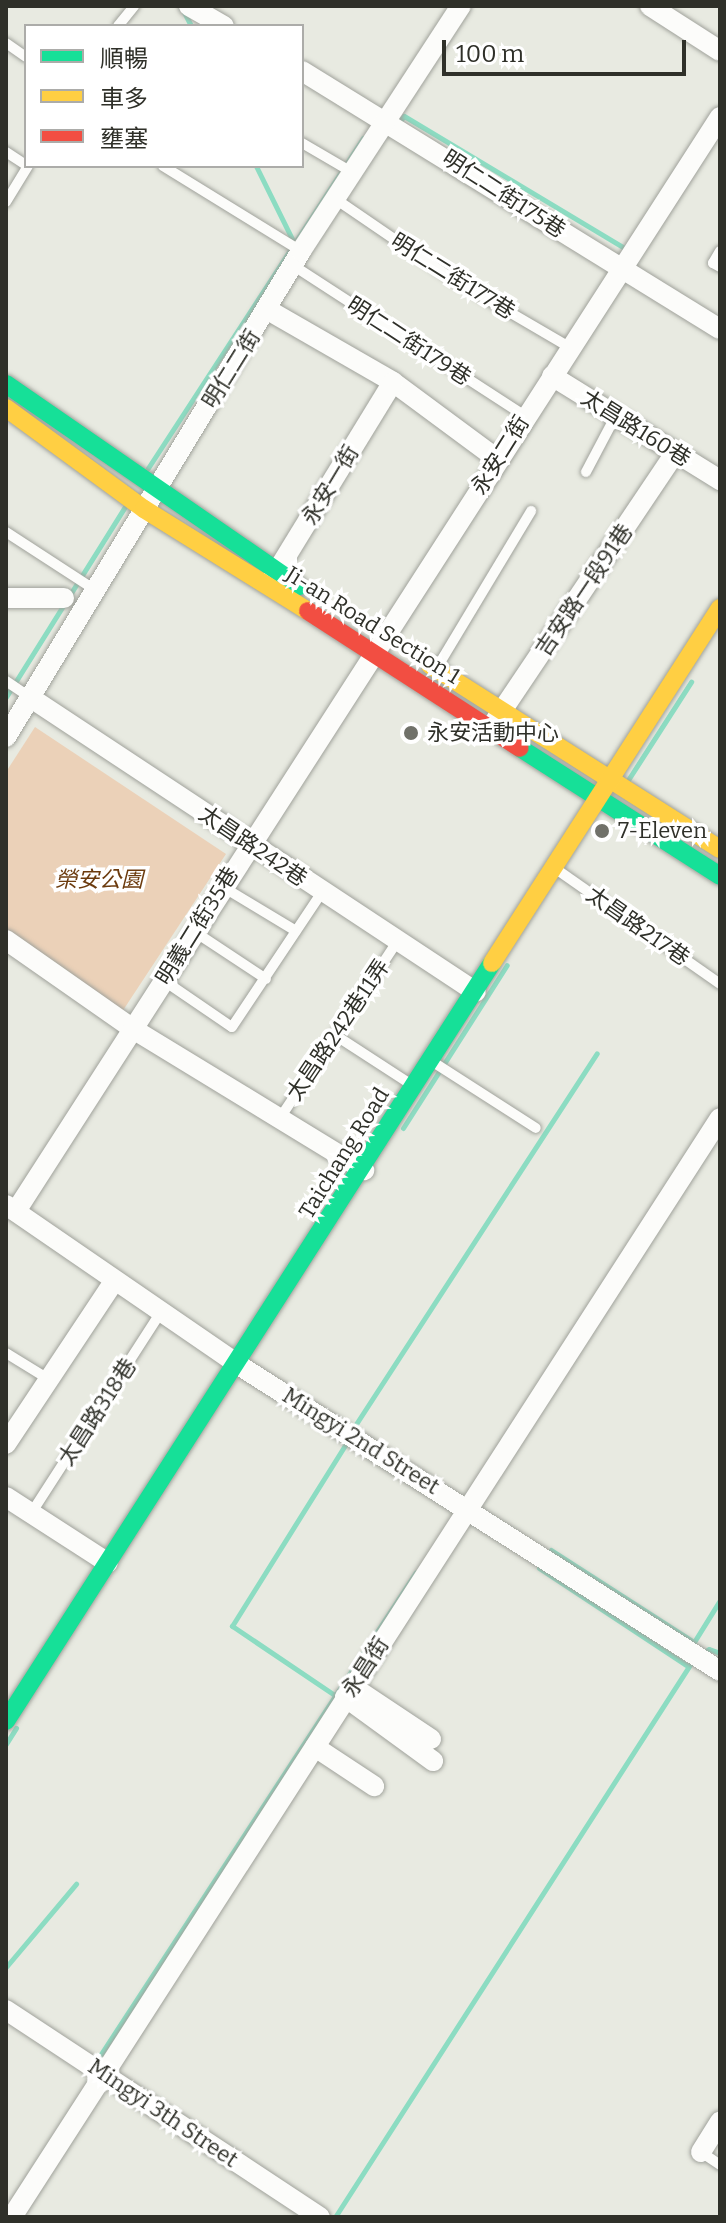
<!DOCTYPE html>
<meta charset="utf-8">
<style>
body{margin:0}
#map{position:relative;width:726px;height:2223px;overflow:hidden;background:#e8eae1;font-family:Bitter,"Noto Sans TC",serif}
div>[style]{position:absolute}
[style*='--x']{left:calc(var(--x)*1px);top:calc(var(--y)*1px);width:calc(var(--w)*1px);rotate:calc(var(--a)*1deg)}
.green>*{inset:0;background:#ebd1b8}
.stream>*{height:5px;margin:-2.5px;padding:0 2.5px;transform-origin:2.5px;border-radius:2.5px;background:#8cdcc2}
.roads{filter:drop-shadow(0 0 2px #a0a29b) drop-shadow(0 0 2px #a0a29b)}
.lane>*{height:10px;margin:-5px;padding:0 5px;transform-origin:5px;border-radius:5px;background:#fcfcfa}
.street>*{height:20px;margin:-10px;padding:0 10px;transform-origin:10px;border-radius:10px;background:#fcfcfa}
.fast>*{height:18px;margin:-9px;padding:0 9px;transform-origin:9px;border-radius:9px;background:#16e098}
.slow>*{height:18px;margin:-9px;padding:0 9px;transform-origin:9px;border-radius:9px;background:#ffcf43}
.jam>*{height:18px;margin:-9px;padding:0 9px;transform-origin:9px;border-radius:9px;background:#f24e42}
.dots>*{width:22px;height:22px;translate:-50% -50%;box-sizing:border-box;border:4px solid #fff;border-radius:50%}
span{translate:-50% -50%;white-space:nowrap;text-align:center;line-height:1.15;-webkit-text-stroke:7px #fff;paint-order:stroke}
.street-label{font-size:22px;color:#2f3029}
.poi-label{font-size:22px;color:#2f3029}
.left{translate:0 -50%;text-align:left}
.park-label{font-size:22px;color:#6c3b0e;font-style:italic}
.frame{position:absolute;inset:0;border:8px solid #2f3029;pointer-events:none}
.legend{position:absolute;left:24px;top:24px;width:280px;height:144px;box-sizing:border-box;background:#fff;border:2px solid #acaca9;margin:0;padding:10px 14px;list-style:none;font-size:24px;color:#2f3029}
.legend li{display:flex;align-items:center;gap:16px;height:40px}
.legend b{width:40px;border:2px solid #acaca9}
.scale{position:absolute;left:442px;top:40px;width:244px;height:36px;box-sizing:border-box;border:4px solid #2f3029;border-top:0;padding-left:10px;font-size:24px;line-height:28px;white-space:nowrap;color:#2f3029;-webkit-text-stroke:6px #fff;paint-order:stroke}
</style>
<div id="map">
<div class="green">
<div style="clip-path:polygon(35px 727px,226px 854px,116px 1021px,6px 944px,6px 772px)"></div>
</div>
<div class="stream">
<div style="--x:184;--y:12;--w:16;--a:63"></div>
<div style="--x:398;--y:123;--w:9;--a:-49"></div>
<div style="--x:404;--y:116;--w:261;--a:30.9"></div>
<div style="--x:256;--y:166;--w:84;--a:63.7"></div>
<div style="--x:148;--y:468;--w:394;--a:-56.9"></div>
<div style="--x:6;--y:697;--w:223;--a:-58"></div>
<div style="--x:628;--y:780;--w:117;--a:-57.3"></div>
<div style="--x:403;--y:1128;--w:193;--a:-57.5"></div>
<div style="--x:356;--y:1424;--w:442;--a:-57"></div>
<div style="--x:551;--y:1550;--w:170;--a:32.8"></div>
<div style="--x:694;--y:1642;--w:49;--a:-58.2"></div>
<div style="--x:539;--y:1568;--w:176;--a:33.4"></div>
<div style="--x:701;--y:1654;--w:9;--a:-32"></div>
<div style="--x:709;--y:1649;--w:12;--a:20"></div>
<div style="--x:333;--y:1694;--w:122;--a:-146"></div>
<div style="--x:232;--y:1626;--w:217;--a:-58"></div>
<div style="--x:6;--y:1744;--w:19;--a:-58"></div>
<div style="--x:6;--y:1967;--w:109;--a:-49.9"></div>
<div style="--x:99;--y:2057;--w:579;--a:-56.83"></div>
<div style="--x:335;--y:2217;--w:662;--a:-57.27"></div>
</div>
<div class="roads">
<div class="lane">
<div style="--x:118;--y:26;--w:26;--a:-51"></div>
<div style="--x:6;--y:43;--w:24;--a:35"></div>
<div style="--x:302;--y:143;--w:61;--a:30.3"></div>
<div style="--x:6;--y:152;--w:24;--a:33"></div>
<div style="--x:163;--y:166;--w:162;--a:31.6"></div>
<div style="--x:337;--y:200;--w:138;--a:34.4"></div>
<div style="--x:451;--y:278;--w:139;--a:30.3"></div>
<div style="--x:6;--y:202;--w:42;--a:-58.6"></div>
<div style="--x:720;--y:251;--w:14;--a:120"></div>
<div style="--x:713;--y:263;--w:8;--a:30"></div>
<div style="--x:294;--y:266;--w:275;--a:33"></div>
<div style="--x:586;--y:472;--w:64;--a:-62.2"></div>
<div style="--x:6;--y:532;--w:108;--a:33"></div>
<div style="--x:438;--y:666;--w:181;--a:-59"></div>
<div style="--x:6;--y:681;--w:30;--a:34"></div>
<div style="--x:556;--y:869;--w:200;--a:35"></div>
<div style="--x:223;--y:887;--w:85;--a:31.1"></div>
<div style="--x:195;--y:932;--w:85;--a:33.5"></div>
<div style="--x:163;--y:980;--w:83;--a:34.3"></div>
<div style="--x:232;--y:1027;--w:162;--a:-56.3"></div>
<div style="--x:335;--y:1035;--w:92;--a:33"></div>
<div style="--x:433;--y:1062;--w:122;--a:32.7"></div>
<div style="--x:280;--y:1118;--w:211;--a:-56.4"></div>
<div style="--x:6;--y:1353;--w:52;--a:31.5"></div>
<div style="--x:32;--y:1512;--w:238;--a:-57.2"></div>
<div style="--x:701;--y:2152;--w:23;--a:34"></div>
</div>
<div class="street">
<div style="--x:189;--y:6;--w:40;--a:29.7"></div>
<div style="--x:650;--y:6;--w:83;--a:32.7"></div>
<div style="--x:302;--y:71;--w:491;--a:31.7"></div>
<div style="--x:268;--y:310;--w:144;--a:29.9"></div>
<div style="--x:393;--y:382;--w:129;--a:36.5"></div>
<div style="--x:552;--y:376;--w:198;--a:31.8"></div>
<div style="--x:271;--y:581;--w:233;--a:-58.5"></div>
<div style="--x:6;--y:598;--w:58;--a:0"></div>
<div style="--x:31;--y:698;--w:533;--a:33.45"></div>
<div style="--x:495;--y:721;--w:324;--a:-56.1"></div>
<div style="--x:6;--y:737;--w:569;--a:-58.74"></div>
<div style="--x:301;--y:251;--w:293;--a:-56.9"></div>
<div style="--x:6;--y:940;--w:155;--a:35"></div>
<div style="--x:133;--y:1029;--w:271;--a:31.4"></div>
<div style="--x:6;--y:1205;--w:280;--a:34.5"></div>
<div style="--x:237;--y:1364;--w:572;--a:32.44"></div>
<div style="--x:16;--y:1211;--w:1301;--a:-57.24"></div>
<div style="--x:6;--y:1444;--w:193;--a:-56.4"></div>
<div style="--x:6;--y:1497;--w:121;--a:32.9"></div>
<div style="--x:362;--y:1693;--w:83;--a:33.7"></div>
<div style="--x:345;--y:1697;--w:109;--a:36"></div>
<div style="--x:315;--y:1747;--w:71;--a:33.5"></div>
<div style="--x:6;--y:2010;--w:376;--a:33.4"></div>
<div style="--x:701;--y:2152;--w:36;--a:-58"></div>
<div style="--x:12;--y:2217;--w:1307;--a:-57.21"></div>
</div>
<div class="fast">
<div style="--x:6;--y:384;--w:356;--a:34.6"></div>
<div style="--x:520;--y:748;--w:237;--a:32.6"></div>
<div style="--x:6;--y:1721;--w:900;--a:-57.33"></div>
</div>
<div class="slow">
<div style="--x:6;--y:408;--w:171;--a:36.2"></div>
<div style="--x:144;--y:509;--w:193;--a:31.9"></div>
<div style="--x:430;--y:665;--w:343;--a:32.4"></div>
<div style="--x:492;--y:963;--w:422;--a:-57.3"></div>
</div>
<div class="jam">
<div style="--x:308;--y:611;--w:252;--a:32.9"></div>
</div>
</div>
<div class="dots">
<div style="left:411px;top:733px;background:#707169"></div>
<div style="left:602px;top:831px;background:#707169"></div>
</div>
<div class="street-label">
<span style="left:504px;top:194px;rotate:33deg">明仁二街175巷</span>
<span style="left:453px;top:276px;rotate:32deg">明仁二街177巷</span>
<span style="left:409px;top:341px;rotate:33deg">明仁二街179巷</span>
<span style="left:231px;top:369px;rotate:-58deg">明仁二街</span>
<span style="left:636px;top:428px;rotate:32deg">太昌路160巷</span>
<span style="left:500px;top:455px;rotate:-58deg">永安二街</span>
<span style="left:330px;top:485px;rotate:-59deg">永安一街</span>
<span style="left:584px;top:590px;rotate:-56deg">吉安路一段91巷</span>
<span style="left:373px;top:625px;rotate:32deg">Ji-an Road Section 1</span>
<span style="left:253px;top:846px;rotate:34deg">太昌路242巷</span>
<span style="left:197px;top:926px;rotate:-58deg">明義二街35巷</span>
<span style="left:638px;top:926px;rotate:35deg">太昌路217巷</span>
<span style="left:338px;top:1030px;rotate:-56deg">太昌路242巷11弄</span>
<span style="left:344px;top:1153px;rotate:-58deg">Taichang Road</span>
<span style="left:97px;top:1412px;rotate:-57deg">太昌路318巷</span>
<span style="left:361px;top:1441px;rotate:32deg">Mingyi 2nd Street</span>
<span style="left:365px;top:1667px;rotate:-57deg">永昌街</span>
<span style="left:163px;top:2113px;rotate:34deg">Mingyi 3th Street</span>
</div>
<div class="poi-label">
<span class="left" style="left:427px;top:733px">永安活動中心</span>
<span class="left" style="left:618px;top:831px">7-Eleven</span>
</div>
<div class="park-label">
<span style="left:99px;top:880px">榮安公園</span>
</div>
<div class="frame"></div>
<ul class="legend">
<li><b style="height:10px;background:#16e098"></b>順暢</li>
<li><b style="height:10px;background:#ffcf43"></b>車多</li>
<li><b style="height:10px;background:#f24e42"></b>壅塞</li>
</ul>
<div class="scale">100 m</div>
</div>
